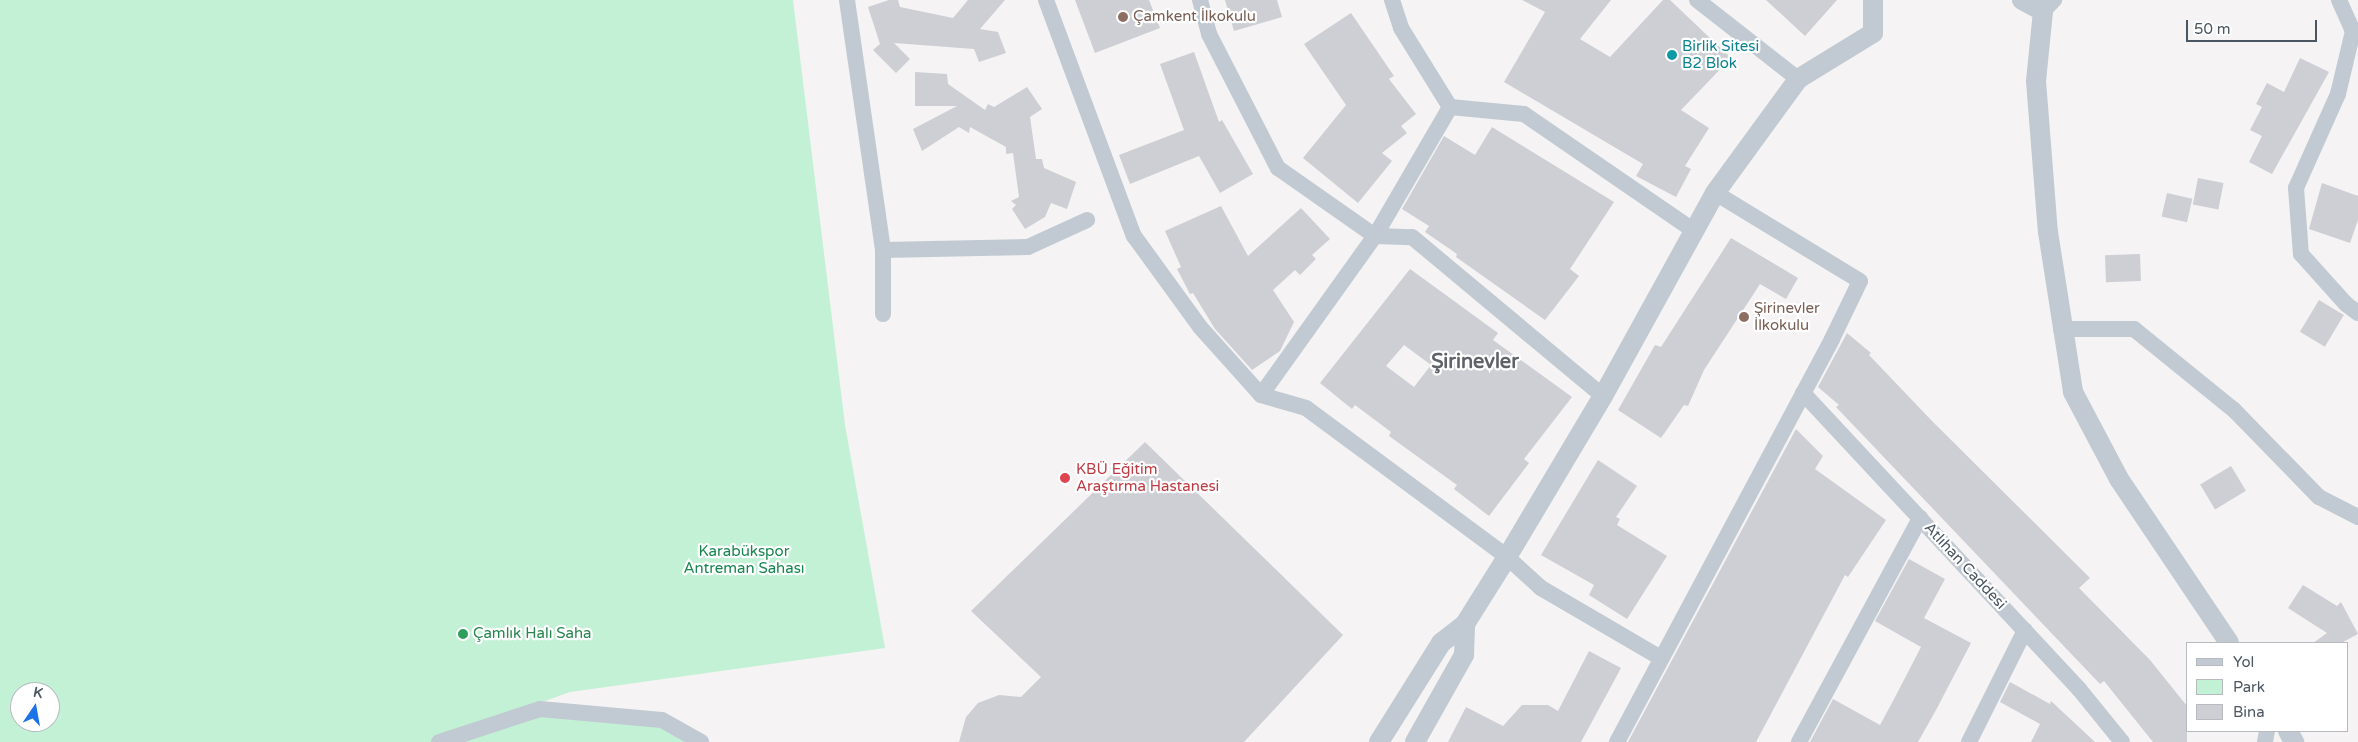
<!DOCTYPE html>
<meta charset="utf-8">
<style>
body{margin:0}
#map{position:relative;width:2358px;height:742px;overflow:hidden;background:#f5f3f3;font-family:"Varela Round",sans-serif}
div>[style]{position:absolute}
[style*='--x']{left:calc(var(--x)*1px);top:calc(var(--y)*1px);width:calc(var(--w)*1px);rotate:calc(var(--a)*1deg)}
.green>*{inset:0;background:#c3f1d5}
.building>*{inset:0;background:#cdcfd5;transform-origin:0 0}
.minor>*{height:16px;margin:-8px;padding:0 8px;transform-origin:8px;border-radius:8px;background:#c1cad2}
.tertiary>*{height:20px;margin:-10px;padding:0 10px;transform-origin:10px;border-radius:10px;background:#c1cad2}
.dots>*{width:14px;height:14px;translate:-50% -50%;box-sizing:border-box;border:2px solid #fff;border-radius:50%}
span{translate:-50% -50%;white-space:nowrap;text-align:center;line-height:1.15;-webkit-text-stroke:4.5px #fff;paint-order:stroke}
.education-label{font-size:15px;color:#785e54}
.left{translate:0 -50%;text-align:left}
.culture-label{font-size:15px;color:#0d838f}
.health-label{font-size:15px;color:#be3a42}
.park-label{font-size:15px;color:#17864f}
.street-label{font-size:15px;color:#4a5661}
.leisure-label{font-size:15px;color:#27864d}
.district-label{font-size:20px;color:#5f6368;font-weight:700}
.legend{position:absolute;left:2186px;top:642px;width:162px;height:90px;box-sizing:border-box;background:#fff;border:1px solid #b7bbc0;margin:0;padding:6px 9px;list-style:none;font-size:15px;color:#4a5661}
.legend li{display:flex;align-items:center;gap:10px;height:25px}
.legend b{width:25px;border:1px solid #b7bbc0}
.north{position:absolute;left:10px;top:682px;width:50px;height:50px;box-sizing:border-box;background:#fff;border:1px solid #b7bbc0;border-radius:50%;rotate:12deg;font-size:14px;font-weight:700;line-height:20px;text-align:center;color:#4a5661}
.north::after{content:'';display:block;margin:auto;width:18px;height:22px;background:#1a73e8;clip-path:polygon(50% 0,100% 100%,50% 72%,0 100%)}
.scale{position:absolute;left:2186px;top:20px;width:131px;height:22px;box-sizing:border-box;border:2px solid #4a5661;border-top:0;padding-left:6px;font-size:15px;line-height:18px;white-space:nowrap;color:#4a5661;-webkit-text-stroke:4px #fff;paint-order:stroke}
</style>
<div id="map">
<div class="green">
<div style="clip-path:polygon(evenodd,0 0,793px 0,845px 425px,885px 648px,570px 692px,431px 742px,0 742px,0 0,20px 692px,50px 692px,50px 722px,20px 722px,20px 692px)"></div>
<div style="clip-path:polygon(540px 709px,662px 720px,701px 742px,439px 742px)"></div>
</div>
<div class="building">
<div style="clip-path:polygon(889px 0,898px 0,900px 7px,953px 18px,968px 0,1005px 0,980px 29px,998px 32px,1006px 53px,979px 62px,974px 49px,894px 43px,910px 59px,896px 73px,873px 50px,880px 44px,868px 7px)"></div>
<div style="clip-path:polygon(1075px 0,1149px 0,1160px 28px,1095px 53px)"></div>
<div style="clip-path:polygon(1225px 0,1277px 0,1282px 17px,1234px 31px)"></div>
<div style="clip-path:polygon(1522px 0,1611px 0,1580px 39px,1610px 57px,1663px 0,1670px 0,1731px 58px,1681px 110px,1709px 128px,1685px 166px,1691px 169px,1676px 197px,1636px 176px,1643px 164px,1504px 82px,1545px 12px)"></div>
<div style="clip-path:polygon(1766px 0,1837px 0,1805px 36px)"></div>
<div style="clip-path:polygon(1351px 13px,1394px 76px,1389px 79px,1416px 114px,1401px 126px,1407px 133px,1382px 153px,1392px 161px,1358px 203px,1303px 158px,1346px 105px,1304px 44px)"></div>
<div style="clip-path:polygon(1194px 52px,1219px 122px,1222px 120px,1253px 174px,1220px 193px,1199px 156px,1130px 184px,1119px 155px,1184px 130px,1160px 64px)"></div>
<div style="clip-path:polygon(2300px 58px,2329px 72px,2272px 174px,2249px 162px,2262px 136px,2250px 130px,2262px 107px,2256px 104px,2267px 83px,2284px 92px)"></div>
<div style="clip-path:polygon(915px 72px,947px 74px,948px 84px,985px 110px,988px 104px,994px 107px,1027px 87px,1042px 109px,1030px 117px,1036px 159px,1042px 159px,1044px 168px,1076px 182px,1067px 209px,1051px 203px,1045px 217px,1025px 229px,1012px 209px,1016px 205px,1011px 201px,1019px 197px,1013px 153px,1006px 154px,1006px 147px,970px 127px,969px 133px,959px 127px,922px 151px,913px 129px,957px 106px,915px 106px)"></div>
<div style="clip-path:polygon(1492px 127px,1614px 202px,1570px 269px,1579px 276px,1545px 320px,1456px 257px,1457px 254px,1425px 232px,1429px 226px,1402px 209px,1444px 136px,1475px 155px)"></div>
<div style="left:2198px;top:178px;width:26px;height:27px;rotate:11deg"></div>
<div style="clip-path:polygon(2322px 183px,2358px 196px,2358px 220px,2350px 243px,2309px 229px)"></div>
<div style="left:2167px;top:193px;width:26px;height:24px;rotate:13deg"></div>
<div style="clip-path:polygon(1221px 206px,1248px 256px,1301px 208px,1330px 239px,1312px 255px,1316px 259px,1300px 275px,1295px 270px,1273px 290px,1294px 322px,1280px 351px,1252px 370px,1215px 329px,1193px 293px,1190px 294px,1177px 269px,1181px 267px,1165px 231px)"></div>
<div style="clip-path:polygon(1731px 238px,1798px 278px,1786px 299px,1760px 284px,1704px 370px,1688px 406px,1684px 405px,1661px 438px,1618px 410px,1655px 345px,1661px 347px)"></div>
<div style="left:2140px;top:254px;width:27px;height:35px;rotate:88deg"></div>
<div style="clip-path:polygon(evenodd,1410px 269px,1498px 333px,1493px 340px,1572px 397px,1524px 459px,1529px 463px,1489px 516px,1454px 489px,1457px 485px,1389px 436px,1391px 432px,1355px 405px,1352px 409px,1320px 383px,1410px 269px,1404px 345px,1431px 365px,1414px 387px,1386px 366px,1404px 345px)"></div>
<div style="left:2319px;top:300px;width:29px;height:37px;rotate:31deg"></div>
<div style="clip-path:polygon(1847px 333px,1871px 353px,1869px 355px,1932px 421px,2090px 578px,2079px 588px,2150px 660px,2187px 706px,2187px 742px,2153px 742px,2104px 681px,2100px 684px,1836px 407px,1839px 405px,1818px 387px)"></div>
<div style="clip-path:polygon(1796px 429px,1823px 456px,1815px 469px,1886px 520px,1848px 577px,1845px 575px,1756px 742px,1628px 742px)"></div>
<div style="clip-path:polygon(1145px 442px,1343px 635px,1244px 742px,959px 742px,966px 717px,978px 703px,999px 695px,1021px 697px,1041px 677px,971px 611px)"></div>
<div style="clip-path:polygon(1598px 460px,1637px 486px,1616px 517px,1620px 519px,1617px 525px,1667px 556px,1627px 619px,1589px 595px,1594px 585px,1541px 555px)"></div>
<div style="left:2231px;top:466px;width:29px;height:36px;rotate:59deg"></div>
<div style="clip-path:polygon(1909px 559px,1945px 579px,1924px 618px,1971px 643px,1936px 710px,1918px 742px,1810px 742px,1833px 699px,1880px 725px,1893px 701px,1921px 647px,1875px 621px)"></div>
<div style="clip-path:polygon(2303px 585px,2337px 606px,2341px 602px,2358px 634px,2341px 643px,2313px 643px,2327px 633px,2288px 608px)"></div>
<div style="clip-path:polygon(1589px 651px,1621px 668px,1581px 742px,1448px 742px,1466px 707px,1503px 726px,1522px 705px,1548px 705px,1558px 711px)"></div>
<div style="clip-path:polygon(2010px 682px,2050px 704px,2051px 701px,2095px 742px,2031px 742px,2040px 724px,2000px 702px)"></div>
</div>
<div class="minor">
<div style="--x:847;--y:0;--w:253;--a:81.8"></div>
<div style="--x:883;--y:250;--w:64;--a:90"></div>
<div style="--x:1046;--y:0;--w:252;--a:69.6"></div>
<div style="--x:1134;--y:236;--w:112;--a:54"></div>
<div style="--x:1200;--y:327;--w:91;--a:48.1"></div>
<div style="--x:1261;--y:395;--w:47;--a:16.1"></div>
<div style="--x:1306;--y:408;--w:250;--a:36.5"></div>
<div style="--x:1507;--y:557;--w:46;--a:42.4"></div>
<div style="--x:1541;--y:588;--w:139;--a:30.3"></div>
<div style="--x:1200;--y:0;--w:35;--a:75"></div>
<div style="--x:1209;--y:34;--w:151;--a:62.8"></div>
<div style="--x:1278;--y:168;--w:118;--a:35"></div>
<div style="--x:1375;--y:236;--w:37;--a:2"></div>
<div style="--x:1412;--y:237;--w:249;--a:39.8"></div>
<div style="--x:1392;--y:0;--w:29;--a:72"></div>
<div style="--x:1401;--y:28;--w:93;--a:58.2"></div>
<div style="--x:1450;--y:107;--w:74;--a:5.4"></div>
<div style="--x:1524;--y:114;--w:206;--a:34.5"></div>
<div style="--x:1697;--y:0;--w:128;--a:38"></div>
<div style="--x:2339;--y:0;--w:34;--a:66"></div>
<div style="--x:2353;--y:31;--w:65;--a:103.4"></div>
<div style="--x:2338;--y:94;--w:103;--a:114.1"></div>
<div style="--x:2296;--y:188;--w:66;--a:85.7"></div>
<div style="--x:2301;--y:254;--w:67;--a:48"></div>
<div style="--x:2346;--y:304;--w:15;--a:37"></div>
<div style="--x:2043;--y:11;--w:16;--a:-45"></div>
<div style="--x:883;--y:250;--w:145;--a:-1.2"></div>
<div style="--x:1028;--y:247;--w:65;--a:-24.6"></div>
<div style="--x:2061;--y:329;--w:73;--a:0"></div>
<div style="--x:2134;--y:329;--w:129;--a:39"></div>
<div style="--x:2234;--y:410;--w:122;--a:45.7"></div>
<div style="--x:2319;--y:497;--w:44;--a:27.1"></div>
<div style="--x:1803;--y:393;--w:405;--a:47"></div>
<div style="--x:2079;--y:689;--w:68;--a:50.9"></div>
<div style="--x:1261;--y:395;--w:196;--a:-54.4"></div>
<div style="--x:1375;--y:236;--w:149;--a:-59.8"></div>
<div style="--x:439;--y:742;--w:106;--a:-18.1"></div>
<div style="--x:540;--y:709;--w:122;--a:5.2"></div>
<div style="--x:662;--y:720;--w:45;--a:29.4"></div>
<div style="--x:1617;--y:742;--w:457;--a:-61.9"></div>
<div style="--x:1832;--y:339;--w:64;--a:-64.2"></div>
<div style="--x:1860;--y:281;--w:170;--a:-148.7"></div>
<div style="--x:1799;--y:742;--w:255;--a:-61.6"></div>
<div style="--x:1969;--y:742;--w:125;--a:-63.4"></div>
<div style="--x:2265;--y:742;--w:11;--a:-80"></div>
</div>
<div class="tertiary">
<div style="--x:2022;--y:0;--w:24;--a:28"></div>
<div style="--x:2043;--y:11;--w:70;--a:95.7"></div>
<div style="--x:2036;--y:81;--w:151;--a:85.5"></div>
<div style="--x:2048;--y:232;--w:162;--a:81.1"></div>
<div style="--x:2073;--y:392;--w:98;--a:62.1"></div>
<div style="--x:2119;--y:479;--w:197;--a:56.1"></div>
<div style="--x:2288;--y:731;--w:13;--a:61"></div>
<div style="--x:1379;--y:742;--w:117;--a:-57.9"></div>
<div style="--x:1441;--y:643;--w:31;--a:-38"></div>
<div style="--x:1465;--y:624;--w:79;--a:-57.9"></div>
<div style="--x:1507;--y:557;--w:187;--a:-59.2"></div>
<div style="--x:1603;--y:396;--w:232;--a:-61.1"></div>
<div style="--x:1715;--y:193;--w:141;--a:-53.9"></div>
<div style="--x:1798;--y:79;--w:88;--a:-31.5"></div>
<div style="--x:1873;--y:33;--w:33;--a:-90"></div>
<div style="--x:1415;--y:742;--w:100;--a:-60.6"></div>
<div style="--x:1464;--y:655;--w:31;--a:-88"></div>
</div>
<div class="dots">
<div style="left:1123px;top:17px;background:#8d6e63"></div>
<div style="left:1672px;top:55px;background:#0f9aa8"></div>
<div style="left:1744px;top:317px;background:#8d6e63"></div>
<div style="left:1065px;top:478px;background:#e0444e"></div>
<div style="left:463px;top:634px;background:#2e9e5b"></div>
</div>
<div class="education-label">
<span class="left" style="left:1133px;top:17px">Çamkent İlkokulu</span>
<span class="left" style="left:1754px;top:317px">Şirinevler<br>İlkokulu</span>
</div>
<div class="culture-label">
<span class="left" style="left:1682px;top:55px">Birlik Sitesi<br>B2 Blok</span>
</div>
<div class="health-label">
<span class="left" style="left:1076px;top:478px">KBÜ Eğitim<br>Araştırma Hastanesi</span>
</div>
<div class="park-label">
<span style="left:744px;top:560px">Karabükspor<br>Antreman Sahası</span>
</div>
<div class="street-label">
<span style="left:1965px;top:566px;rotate:47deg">Atlıhan Caddesi</span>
</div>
<div class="leisure-label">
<span class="left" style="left:473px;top:634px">Çamlık Halı Saha</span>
</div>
<div class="district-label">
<span style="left:1475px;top:362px">Şirinevler</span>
</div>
<ul class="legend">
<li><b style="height:6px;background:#c1cad2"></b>Yol</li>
<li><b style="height:14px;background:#c3f1d5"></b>Park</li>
<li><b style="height:14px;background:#cdcfd5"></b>Bina</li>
</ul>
<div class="north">K</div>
<div class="scale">50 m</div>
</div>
